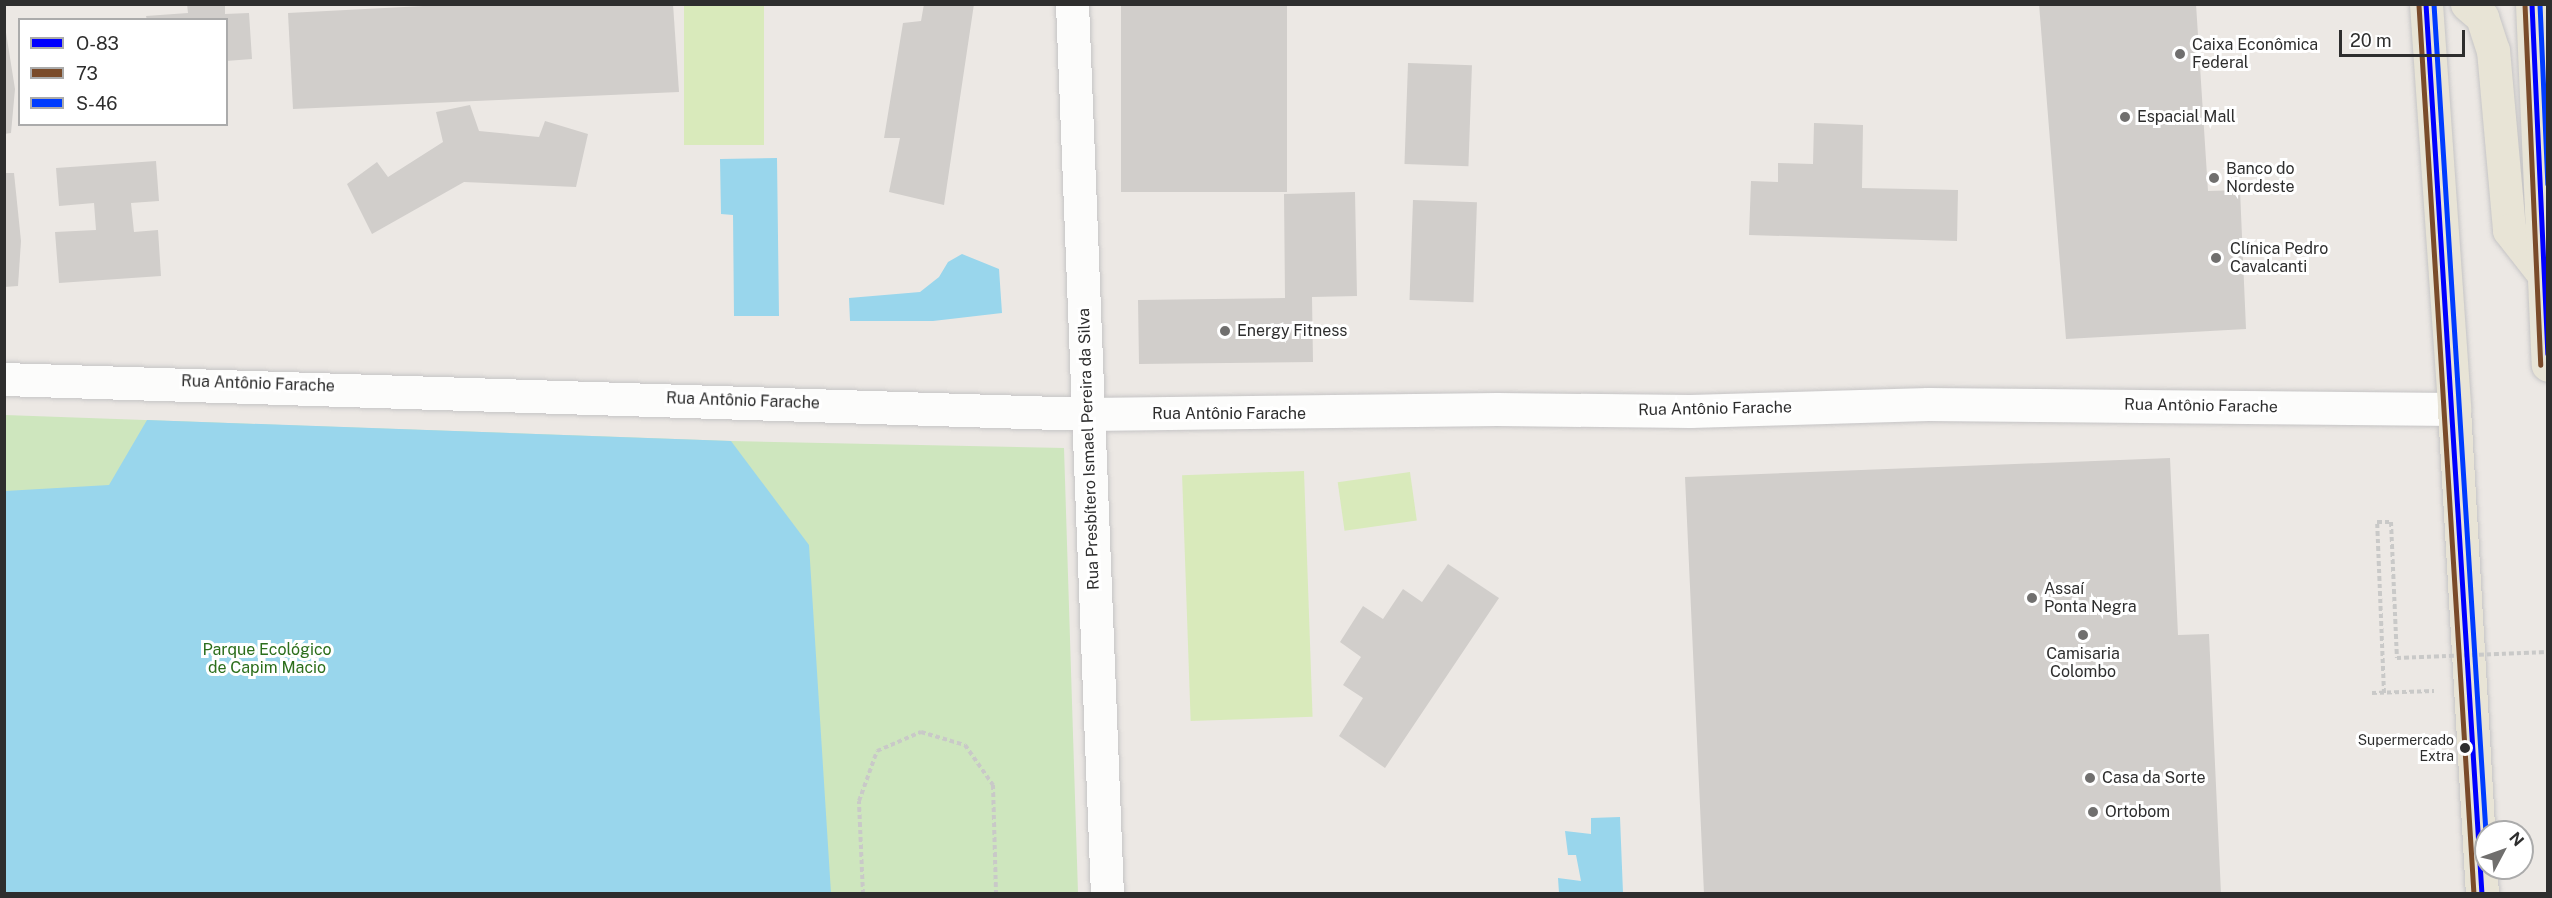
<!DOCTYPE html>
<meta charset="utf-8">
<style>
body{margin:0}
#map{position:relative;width:2552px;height:898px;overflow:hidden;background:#ece8e4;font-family:"Public Sans",sans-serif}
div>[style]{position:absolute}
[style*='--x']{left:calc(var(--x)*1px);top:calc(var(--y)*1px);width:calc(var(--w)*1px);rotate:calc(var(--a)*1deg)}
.green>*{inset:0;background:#cee6be}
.pitch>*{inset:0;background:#d9eabb;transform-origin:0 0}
.water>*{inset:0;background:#99d6ec}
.building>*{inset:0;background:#d1cecb;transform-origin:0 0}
.path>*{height:4px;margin-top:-2px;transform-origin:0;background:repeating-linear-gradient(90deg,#c9c9c8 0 4.5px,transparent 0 7.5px)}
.roads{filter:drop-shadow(0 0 2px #c5c4c5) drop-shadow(0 0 2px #c5c4c5)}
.minor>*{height:33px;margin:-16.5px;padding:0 16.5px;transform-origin:16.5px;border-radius:16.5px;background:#fcfcfb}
.primary>*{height:33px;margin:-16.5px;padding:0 16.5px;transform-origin:16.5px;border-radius:16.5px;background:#e8e4d6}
.path-bridge>*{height:4px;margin-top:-2px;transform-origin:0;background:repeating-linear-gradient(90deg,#c9c9c8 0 4.5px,transparent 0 7.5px)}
.bus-1>*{height:4.5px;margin:-2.25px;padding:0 2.25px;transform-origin:2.25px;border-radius:2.25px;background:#00f}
.bus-2>*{height:4.5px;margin:-2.25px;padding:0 2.25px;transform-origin:2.25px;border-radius:2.25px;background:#7a4b2a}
.bus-3>*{height:4.5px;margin:-2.25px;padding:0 2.25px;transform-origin:2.25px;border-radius:2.25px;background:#003cff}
.dots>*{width:16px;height:16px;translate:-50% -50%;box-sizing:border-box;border:3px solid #fff;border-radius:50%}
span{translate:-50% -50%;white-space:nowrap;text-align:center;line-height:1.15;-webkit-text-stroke:6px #fff;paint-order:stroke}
.bus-label{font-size:14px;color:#2e2e2e}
.right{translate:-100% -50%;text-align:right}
.poi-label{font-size:16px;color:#2e2e2e}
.left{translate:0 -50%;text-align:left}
.street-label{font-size:16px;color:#2e2e2e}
.park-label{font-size:16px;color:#2c6e1b}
.frame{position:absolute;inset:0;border:6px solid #2e2e2e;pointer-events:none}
.legend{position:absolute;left:18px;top:18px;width:210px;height:108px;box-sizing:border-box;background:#fff;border:2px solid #ababab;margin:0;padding:8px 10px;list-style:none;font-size:18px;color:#2e2e2e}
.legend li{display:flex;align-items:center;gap:12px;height:30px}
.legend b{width:30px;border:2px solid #ababab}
.north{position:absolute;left:2474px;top:820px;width:60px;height:60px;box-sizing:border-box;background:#fff;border:2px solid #ababab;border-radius:50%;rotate:49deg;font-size:16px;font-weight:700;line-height:24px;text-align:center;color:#2e2e2e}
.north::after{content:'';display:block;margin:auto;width:21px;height:27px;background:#706f6e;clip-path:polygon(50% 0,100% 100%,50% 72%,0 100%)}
.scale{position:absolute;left:2339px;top:30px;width:126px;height:27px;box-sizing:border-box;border:3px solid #2e2e2e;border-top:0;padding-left:8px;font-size:18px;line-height:21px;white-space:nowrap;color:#2e2e2e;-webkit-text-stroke:4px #fff;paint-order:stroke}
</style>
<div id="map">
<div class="green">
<div style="clip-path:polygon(5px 415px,731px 441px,1064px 448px,1078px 893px,5px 894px)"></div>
</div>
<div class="pitch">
<div style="left:684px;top:5px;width:80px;height:140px"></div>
<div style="left:1304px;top:471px;width:246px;height:122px;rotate:88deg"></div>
<div style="left:1410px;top:472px;width:49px;height:73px;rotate:82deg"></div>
</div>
<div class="water">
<div style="clip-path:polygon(777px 158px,779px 316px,734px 316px,733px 215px,721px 214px,720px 159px)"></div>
<div style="clip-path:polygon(962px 254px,999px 269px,1002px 313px,933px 321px,850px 321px,849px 298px,920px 292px,939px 277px,948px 262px)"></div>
<div style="clip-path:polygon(147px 420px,731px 441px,809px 545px,831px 893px,5px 893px,5px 491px,109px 485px)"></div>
<div style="clip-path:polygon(1620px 817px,1623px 893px,1559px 893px,1558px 878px,1581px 881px,1576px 855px,1568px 855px,1565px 831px,1591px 834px,1591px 818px)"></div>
</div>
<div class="building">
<div style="clip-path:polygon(187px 4px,225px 4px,225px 14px,249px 13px,252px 59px,226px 61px,226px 20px,147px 20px,146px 16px,188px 13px)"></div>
<div style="clip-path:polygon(462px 4px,673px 4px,679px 92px,293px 109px,288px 13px)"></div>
<div style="clip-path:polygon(924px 4px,974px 4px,944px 205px,889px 192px,900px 138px,884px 138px,903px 23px,921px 21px)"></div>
<div style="left:1121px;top:4px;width:166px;height:188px"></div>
<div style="clip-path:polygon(2039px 4px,2196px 4px,2208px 191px,2240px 190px,2246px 329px,2066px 339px)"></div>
<div style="clip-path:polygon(4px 20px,15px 89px,11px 133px,4px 134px)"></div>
<div style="left:1408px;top:63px;width:64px;height:101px;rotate:2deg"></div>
<div style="clip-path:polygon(470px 105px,479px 131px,539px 137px,545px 121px,588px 134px,576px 187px,464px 182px,372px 234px,347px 184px,377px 162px,388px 177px,443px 142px,436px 112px)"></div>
<div style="clip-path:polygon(1814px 123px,1863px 125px,1862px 188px,1958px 190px,1957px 241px,1749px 235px,1751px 181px,1778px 182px,1778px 163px,1813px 164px)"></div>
<div style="clip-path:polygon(156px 161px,159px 201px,131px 203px,134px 232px,158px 230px,161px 276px,59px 283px,55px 232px,96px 230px,94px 203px,59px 206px,56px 168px)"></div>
<div style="clip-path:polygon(4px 173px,14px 173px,21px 241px,18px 286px,4px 287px)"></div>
<div style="clip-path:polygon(1355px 192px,1357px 296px,1312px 297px,1313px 362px,1139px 364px,1138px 300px,1285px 298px,1284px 194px)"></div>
<div style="left:1413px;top:200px;width:64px;height:100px;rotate:2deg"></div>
<div style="clip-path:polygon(2170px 458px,2178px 635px,2209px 634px,2221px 894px,1704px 894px,1685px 477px)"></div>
<div style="clip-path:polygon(1448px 564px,1499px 598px,1385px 768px,1339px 736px,1363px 698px,1343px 685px,1361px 657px,1340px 642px,1363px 606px,1383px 619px,1403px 589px,1422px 602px)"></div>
</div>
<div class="path">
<div style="--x:2372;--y:693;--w:62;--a:-1.8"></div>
<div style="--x:2384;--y:693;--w:171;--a:-92.3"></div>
<div style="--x:2377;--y:522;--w:14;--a:0"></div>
<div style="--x:2391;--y:522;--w:136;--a:87.5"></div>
<div style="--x:863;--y:894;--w:93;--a:-92.5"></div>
<div style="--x:859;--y:801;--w:53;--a:-70.2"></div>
<div style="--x:877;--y:751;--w:48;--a:-23.4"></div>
<div style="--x:921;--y:732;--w:46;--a:16.5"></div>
<div style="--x:965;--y:745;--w:49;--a:55"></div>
<div style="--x:993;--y:785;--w:109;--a:88.4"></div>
</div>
<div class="roads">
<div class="minor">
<div style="--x:1072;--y:4;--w:891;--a:87.75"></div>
<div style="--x:4;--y:379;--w:1084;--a:1.85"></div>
<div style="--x:1087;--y:414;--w:410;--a:-0.7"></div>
<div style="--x:1497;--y:409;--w:193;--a:0.6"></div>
<div style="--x:1690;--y:411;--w:238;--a:-1.7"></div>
<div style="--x:1928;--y:404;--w:526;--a:0.54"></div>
</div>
<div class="primary">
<div style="--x:2426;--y:4;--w:406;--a:86"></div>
<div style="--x:2454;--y:409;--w:486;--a:86.7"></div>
<div style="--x:2467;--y:4;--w:20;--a:41"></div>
<div style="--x:2482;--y:17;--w:35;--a:72"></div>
<div style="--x:2493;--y:50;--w:181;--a:84.9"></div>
<div style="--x:2509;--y:230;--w:57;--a:52.1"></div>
<div style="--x:2532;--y:4;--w:361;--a:87.5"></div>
</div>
</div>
<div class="path-bridge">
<div style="--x:2397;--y:658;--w:151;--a:-2.3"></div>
</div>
<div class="bus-1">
<div style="--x:2426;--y:4;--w:892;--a:86.4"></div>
<div style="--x:2532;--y:4;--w:350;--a:87.4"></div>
</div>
<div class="bus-2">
<div style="--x:2525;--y:4;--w:361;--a:87.5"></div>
<div style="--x:2419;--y:5;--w:891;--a:86.46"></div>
</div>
<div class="bus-3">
<div style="--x:2434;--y:4;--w:831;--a:86.41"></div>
<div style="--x:2540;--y:4;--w:180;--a:87.5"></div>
</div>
<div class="dots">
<div style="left:2180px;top:54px;background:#706f6e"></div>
<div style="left:2125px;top:117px;background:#706f6e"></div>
<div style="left:2214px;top:178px;background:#706f6e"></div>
<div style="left:2216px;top:258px;background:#706f6e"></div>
<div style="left:1225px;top:331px;background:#706f6e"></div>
<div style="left:2032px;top:598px;background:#706f6e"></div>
<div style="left:2083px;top:635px;background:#706f6e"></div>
<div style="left:2465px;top:748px;background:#2e2e2e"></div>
<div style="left:2090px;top:778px;background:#706f6e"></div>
<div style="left:2093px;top:812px;background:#706f6e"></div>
</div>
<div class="bus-label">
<span class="right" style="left:2454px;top:748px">Supermercado<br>Extra</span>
</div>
<div class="poi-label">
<span class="left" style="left:2192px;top:54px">Caixa Econômica<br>Federal</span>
<span class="left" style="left:2137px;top:117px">Espacial Mall</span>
<span class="left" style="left:2226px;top:178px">Banco do<br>Nordeste</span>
<span class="left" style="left:2230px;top:258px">Clínica Pedro<br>Cavalcanti</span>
<span class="left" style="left:1237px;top:331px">Energy Fitness</span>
<span class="left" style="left:2044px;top:598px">Assaí<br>Ponta Negra</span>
<span style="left:2083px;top:663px">Camisaria<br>Colombo</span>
<span class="left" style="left:2102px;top:778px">Casa da Sorte</span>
<span class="left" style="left:2105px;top:812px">Ortobom</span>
</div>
<div class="street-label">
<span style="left:258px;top:384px;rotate:2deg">Rua Antônio Farache</span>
<span style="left:743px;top:401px;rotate:2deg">Rua Antônio Farache</span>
<span style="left:2201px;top:406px;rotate:1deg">Rua Antônio Farache</span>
<span style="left:1715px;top:409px;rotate:-1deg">Rua Antônio Farache</span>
<span style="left:1229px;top:414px">Rua Antônio Farache</span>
<span style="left:1089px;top:449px;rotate:-92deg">Rua Presbítero Ismael Pereira da Silva</span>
</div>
<div class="park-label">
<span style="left:267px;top:659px">Parque Ecológico<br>de Capim Macio</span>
</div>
<div class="frame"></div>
<ul class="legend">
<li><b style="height:8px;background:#00f"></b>O-83</li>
<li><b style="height:8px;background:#7a4b2a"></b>73</li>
<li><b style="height:8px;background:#003cff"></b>S-46</li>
</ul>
<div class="north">N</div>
<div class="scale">20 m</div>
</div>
